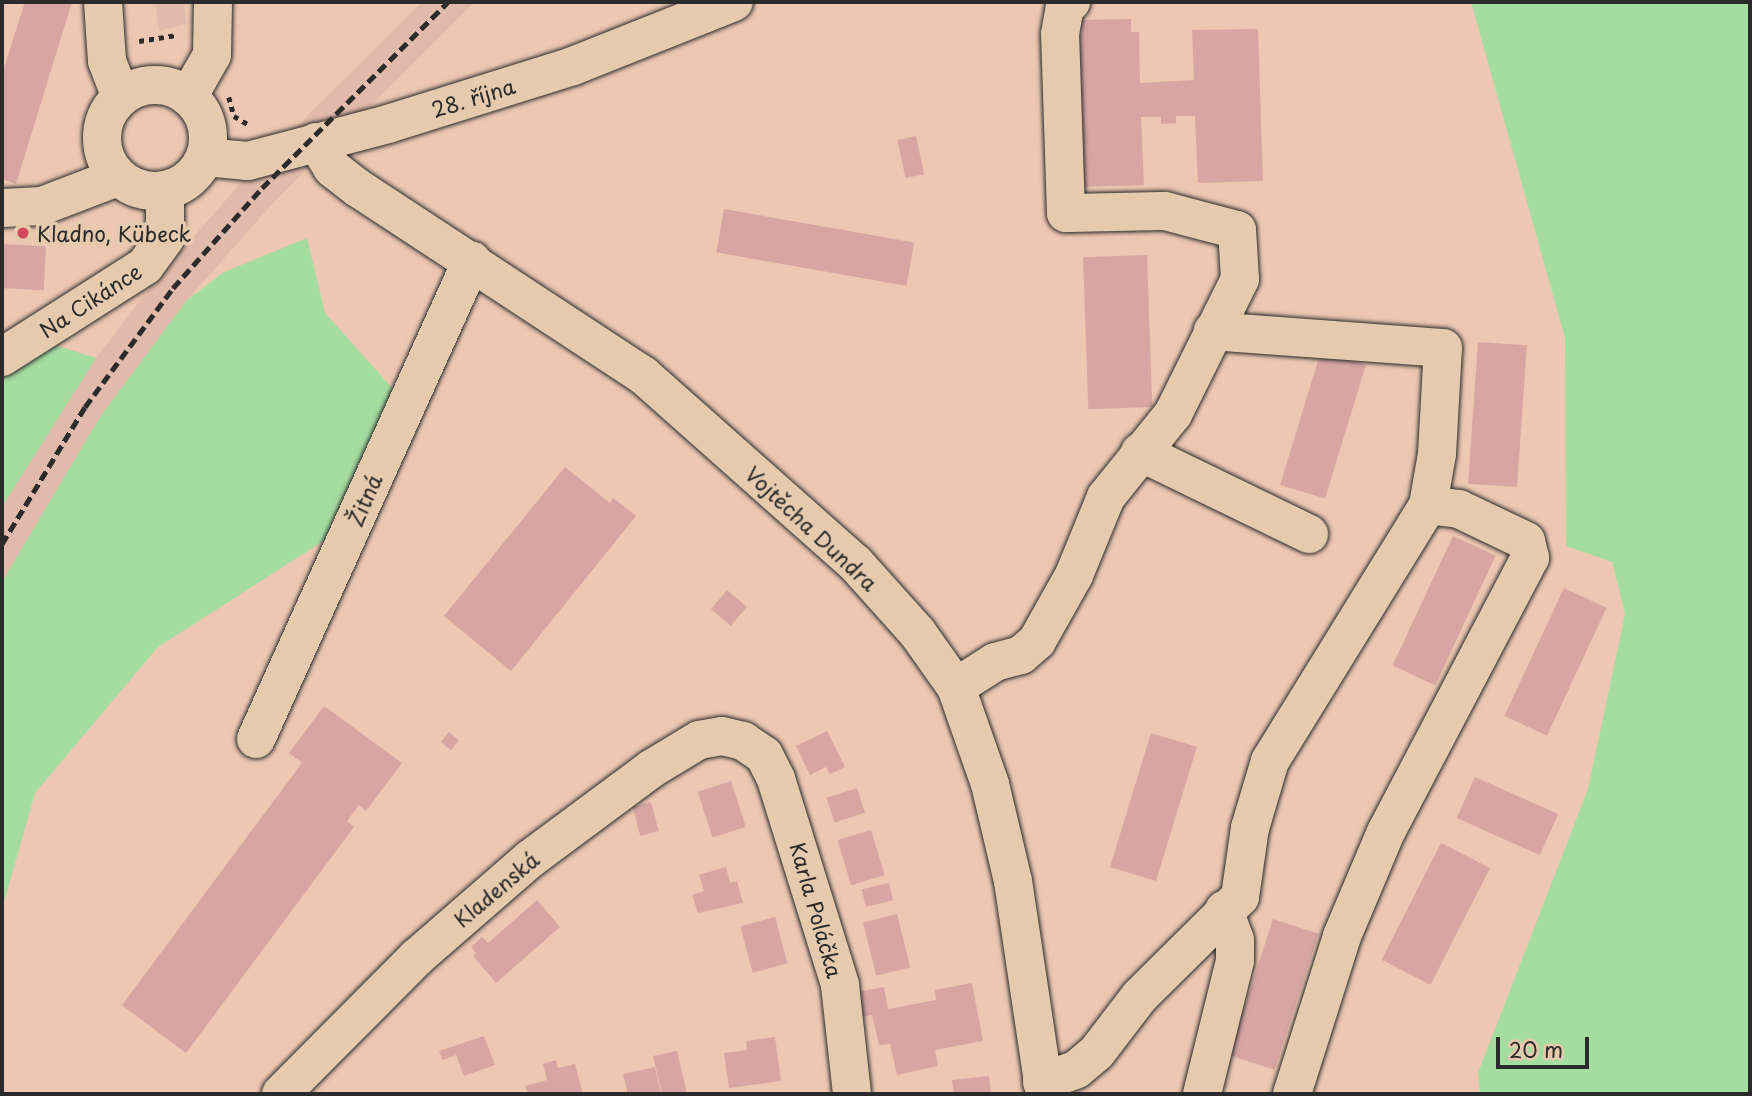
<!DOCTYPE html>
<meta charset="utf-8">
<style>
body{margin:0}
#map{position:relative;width:1752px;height:1096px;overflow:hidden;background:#edc7b2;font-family:"Playpen Sans",sans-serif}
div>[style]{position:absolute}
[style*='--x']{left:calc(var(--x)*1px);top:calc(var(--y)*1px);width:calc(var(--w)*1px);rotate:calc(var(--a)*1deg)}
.built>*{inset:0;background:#e2baab}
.green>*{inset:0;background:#a5dca0}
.building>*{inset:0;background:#d7a6a3;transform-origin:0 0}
.path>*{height:4.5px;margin-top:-2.25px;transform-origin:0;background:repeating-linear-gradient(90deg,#2b2b2b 0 5px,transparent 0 10px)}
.roads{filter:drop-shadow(0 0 2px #2b2b2b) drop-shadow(0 0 2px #2b2b2b)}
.minor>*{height:38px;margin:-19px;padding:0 19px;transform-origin:19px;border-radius:19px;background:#e6caad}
.major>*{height:38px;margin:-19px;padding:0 19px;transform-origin:19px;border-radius:19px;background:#e6caad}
.major>.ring{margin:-19px;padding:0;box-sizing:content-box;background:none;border:38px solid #e6caad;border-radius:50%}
.rail>*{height:5px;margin-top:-2.5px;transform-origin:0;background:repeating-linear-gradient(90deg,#2b2b2b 0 10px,transparent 0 15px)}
.dots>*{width:19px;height:19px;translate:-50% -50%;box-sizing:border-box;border:4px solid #e6caad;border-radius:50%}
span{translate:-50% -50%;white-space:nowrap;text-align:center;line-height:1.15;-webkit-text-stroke:7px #e6caad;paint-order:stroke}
.street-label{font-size:21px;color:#2b2b2b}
.poi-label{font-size:21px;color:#2b2b2b}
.left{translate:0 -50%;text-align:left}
.frame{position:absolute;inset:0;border:4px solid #2b2b2b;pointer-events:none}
.scale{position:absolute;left:1496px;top:1037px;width:93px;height:32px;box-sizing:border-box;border:4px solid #2b2b2b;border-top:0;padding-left:9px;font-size:21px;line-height:24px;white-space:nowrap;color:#2b2b2b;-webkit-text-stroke:5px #e6caad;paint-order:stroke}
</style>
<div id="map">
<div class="built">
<div style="clip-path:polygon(155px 2px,184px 2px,186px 24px,159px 31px)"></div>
<div style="clip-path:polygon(422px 2px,475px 2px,275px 201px,187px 300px,100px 417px,2px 582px,2px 507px,96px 358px,159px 276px,248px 175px)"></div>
</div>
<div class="green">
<div style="clip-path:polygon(1471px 2px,1750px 2px,1750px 1094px,1480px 1094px,1478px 1073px,1588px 789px,1625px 614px,1612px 562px,1566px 546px,1565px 338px)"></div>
<div style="clip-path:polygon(307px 238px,325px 313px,395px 391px,328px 538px,158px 647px,35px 793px,2px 909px,2px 582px,100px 417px,187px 300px,224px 272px)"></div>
<div style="clip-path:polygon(52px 344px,96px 358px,2px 507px,2px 370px)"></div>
</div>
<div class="building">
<div style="clip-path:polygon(25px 2px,72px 2px,16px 184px,2px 179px,2px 74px)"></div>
<div style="clip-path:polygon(1131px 19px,1131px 32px,1139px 32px,1140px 83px,1194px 80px,1192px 30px,1258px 29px,1263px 181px,1198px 183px,1195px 116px,1176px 116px,1176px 123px,1161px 124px,1161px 117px,1141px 117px,1144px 185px,1079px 187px,1074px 34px,1082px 34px,1081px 20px)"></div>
<div style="left:916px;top:136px;width:39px;height:19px;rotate:78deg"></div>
<div style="left:724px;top:209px;width:193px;height:44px;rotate:10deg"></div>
<div style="left:2px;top:244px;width:44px;height:44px;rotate:3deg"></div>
<div style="left:1147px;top:255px;width:152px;height:64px;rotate:88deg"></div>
<div style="left:1478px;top:342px;width:49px;height:142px;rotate:4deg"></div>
<div style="left:1321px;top:351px;width:47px;height:140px;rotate:17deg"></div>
<div style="clip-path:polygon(565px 467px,610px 503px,613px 498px,636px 516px,511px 671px,444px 616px)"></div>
<div style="left:1453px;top:536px;width:47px;height:143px;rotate:25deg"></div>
<div style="left:1564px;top:588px;width:47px;height:141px;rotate:25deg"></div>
<div style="left:727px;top:590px;width:26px;height:25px;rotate:40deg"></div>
<div style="clip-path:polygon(324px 706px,402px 763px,366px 811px,359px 805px,347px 821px,354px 827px,186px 1053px,122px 1005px,302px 763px,289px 753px)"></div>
<div style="clip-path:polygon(827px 731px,845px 767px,830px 774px,826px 767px,810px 775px,796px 746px)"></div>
<div style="left:449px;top:732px;width:13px;height:13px;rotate:39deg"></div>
<div style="left:1151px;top:733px;width:48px;height:140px;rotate:17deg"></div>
<div style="left:1475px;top:777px;width:91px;height:45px;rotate:24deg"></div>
<div style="left:731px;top:781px;width:48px;height:35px;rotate:72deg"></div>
<div style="left:857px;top:788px;width:26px;height:32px;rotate:72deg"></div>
<div style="left:651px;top:802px;width:30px;height:19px;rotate:75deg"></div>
<div style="left:871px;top:830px;width:47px;height:35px;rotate:73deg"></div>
<div style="left:1441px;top:843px;width:55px;height:131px;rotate:27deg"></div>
<div style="clip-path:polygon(726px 867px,730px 883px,737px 881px,743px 903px,698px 913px,692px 895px,704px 891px,699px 875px)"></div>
<div style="left:889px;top:883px;width:18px;height:28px;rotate:77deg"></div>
<div style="clip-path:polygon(537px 900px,560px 927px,496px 983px,473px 956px,476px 953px,471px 947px,482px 937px,488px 943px)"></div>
<div style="left:897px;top:914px;width:55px;height:35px;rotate:76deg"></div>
<div style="left:775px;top:917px;width:48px;height:36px;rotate:75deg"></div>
<div style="left:1273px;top:919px;width:48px;height:143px;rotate:18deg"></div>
<div style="clip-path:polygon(972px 983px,983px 1041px,935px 1050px,938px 1066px,897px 1075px,890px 1044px,879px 1045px,872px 1015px,857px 1018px,852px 993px,884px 987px,888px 1009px,936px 1000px,935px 990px)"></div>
<div style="clip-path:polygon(484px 1036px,495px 1065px,464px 1076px,456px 1055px,443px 1060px,439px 1051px)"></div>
<div style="clip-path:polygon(775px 1037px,781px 1081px,729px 1088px,724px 1053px,747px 1050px,746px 1041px)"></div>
<div style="clip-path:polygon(677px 1051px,687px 1094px,662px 1094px,653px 1056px)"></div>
<div style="clip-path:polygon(556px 1060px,558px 1068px,575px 1064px,583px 1094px,528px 1094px,525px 1086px,547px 1080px,543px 1064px)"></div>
<div style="clip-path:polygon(655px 1067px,661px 1094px,628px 1094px,623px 1074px)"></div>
<div style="clip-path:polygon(989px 1076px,991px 1094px,954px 1094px,952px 1080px)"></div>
</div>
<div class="path">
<div style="--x:139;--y:41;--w:39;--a:-9"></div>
<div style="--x:229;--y:97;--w:20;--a:75"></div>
<div style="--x:234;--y:116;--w:17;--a:31"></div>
</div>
<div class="roads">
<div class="minor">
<div style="--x:188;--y:97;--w:48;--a:-60.3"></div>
<div style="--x:212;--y:55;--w:53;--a:-88.9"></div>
<div style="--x:316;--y:142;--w:31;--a:58"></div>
<div style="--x:332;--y:168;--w:33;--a:38"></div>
<div style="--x:358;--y:188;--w:341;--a:33.3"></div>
<div style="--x:643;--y:375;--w:283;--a:41.6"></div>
<div style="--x:855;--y:563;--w:93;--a:48.1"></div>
<div style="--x:917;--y:632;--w:67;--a:54.7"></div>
<div style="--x:956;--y:687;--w:103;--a:70.7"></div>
<div style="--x:990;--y:784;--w:100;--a:76.7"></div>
<div style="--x:1013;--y:881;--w:215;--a:81.5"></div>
<div style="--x:2;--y:208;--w:40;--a:-2.9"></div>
<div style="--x:42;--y:206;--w:81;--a:-20.9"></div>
<div style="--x:2;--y:357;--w:169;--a:-32.5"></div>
<div style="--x:145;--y:266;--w:34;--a:-54"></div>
<div style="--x:165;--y:238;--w:48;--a:-90"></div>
<div style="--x:1140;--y:452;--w:188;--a:25.9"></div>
<div style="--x:956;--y:687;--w:46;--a:-32.7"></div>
<div style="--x:995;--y:662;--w:27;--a:-15"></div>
<div style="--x:1021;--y:655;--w:21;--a:-41"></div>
<div style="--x:1037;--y:641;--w:76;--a:-60.7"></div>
<div style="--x:1074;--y:575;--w:84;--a:-67.7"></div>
<div style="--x:1106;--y:497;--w:107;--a:-51.1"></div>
<div style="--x:1173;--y:414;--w:151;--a:-63.6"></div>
<div style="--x:1240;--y:279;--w:49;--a:-93.5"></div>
<div style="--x:1237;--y:230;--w:74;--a:-165.2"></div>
<div style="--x:1165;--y:211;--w:99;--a:178.8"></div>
<div style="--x:1066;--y:213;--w:179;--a:-91.9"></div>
<div style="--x:1060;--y:34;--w:27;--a:-80"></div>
<div style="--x:1065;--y:7;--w:8;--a:-40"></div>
<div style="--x:256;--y:739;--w:525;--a:-65.73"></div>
<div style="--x:1042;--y:1082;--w:37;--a:-20"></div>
<div style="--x:1077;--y:1069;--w:26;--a:-40"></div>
<div style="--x:1097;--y:1052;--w:69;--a:-52.6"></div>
<div style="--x:1139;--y:997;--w:142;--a:-44.7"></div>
<div style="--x:1240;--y:897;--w:70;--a:-81.8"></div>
<div style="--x:1250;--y:828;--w:70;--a:-73.4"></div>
<div style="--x:1270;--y:761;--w:301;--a:-58.3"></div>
<div style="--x:1428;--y:505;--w:52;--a:-80"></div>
<div style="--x:1437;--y:454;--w:106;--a:-86.8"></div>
<div style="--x:1443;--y:348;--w:231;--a:-175.8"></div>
<div style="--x:281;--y:1094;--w:192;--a:-45.2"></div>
<div style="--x:416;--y:958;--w:151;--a:-41"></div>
<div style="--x:530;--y:859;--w:151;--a:-36.6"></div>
<div style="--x:651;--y:769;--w:56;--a:-31.1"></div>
<div style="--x:699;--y:740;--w:23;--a:-10"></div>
<div style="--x:722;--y:736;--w:22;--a:13"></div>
<div style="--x:743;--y:741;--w:25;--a:34"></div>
<div style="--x:764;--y:755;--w:27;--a:63"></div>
<div style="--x:776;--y:779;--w:216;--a:72.7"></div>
<div style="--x:840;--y:985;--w:110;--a:83.7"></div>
<div style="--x:1202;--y:1094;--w:137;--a:-76.1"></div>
<div style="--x:1235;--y:961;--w:21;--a:-90"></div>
<div style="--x:1235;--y:940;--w:32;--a:-110"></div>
<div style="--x:1292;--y:1094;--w:166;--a:-72.4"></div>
<div style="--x:1342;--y:936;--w:113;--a:-67.1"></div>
<div style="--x:1386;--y:832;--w:310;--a:-62.3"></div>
<div style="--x:1530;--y:558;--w:17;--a:-103"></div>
<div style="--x:1526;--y:541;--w:74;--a:-154.5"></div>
<div style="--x:1459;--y:509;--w:31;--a:-173"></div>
</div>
<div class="major">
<div style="--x:103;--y:2;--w:59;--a:86.1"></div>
<div style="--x:107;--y:61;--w:39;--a:69"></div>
<div class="ring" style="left:102px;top:85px;width:68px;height:68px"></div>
<div style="--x:205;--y:157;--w:43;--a:5.3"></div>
<div style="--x:248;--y:161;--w:145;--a:-14.8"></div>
<div style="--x:388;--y:124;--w:194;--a:-17.4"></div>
<div style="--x:573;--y:66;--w:173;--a:-21.7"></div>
</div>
</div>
<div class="rail">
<div style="--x:2;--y:544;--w:160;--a:-58.8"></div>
<div style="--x:85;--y:407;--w:148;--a:-53.5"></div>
<div style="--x:173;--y:288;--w:134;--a:-48.3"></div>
<div style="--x:262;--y:188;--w:263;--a:-45"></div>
</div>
<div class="dots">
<div style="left:23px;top:233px;background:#d1495b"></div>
</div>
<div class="street-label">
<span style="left:473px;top:97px;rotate:-17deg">28. října</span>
<span style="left:90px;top:300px;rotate:-33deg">Na Cikánce</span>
<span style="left:364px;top:500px;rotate:-66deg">Žitná</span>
<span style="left:812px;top:528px;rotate:43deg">Vojtěcha Dundra</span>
<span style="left:496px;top:889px;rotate:-40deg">Kladenská</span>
<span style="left:817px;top:910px;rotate:74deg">Karla Poláčka</span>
</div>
<div class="poi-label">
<span class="left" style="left:37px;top:233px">Kladno, Kübeck</span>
</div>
<div class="frame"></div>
<div class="scale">20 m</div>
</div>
